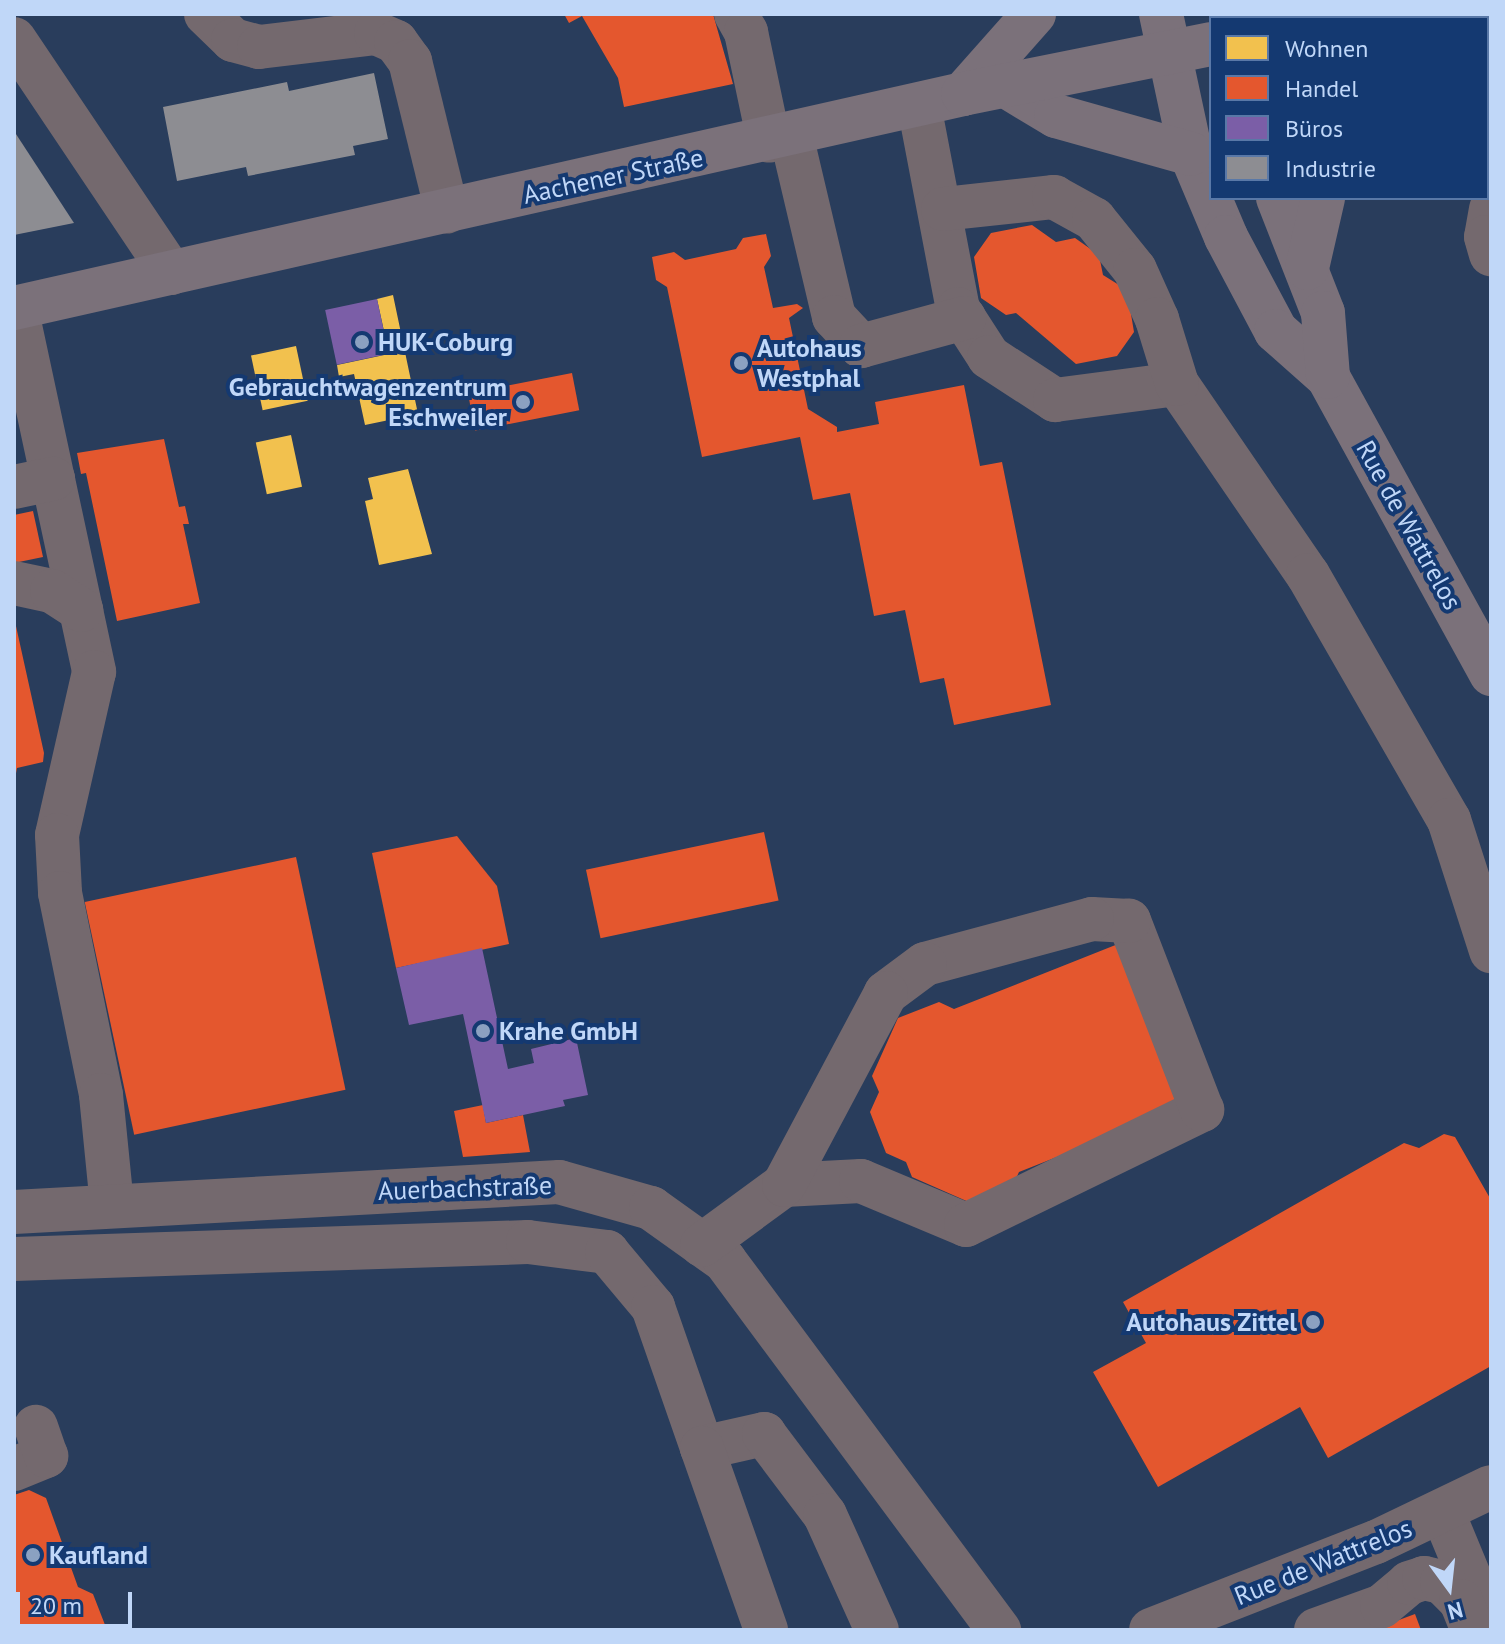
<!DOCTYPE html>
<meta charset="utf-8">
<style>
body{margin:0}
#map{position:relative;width:1505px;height:1644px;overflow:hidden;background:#293d5c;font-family:"PT Sans",sans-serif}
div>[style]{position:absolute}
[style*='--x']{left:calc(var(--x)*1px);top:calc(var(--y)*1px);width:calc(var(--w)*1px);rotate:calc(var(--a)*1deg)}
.homes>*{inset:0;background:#f2c14e;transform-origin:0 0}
.shops>*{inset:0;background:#e4572e;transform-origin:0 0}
.offices>*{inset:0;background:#7b5ea7;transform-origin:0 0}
.industry>*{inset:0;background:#8d8d92}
.minor>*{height:44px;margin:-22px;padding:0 22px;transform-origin:22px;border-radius:22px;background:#74696e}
.major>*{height:44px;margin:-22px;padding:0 22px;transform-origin:22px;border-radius:22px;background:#7b717a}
.dots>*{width:22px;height:22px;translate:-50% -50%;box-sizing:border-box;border:4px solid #143971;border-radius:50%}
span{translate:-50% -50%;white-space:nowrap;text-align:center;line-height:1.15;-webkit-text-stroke:8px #143971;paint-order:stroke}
.street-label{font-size:26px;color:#c0d7f8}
.poi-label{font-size:26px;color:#c0d7f8;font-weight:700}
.left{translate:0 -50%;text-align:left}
.right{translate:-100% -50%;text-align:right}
.frame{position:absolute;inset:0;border:16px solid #c0d7f8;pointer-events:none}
.legend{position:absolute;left:1209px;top:16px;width:280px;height:184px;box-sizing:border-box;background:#143971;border:2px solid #5978a7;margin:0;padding:10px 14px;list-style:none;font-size:24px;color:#c0d7f8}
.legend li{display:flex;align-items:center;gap:16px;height:40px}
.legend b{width:40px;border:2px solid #5978a7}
.north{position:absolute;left:1409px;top:1548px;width:80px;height:80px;-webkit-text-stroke:6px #143971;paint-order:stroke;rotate:165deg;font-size:22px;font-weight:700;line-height:32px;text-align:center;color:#c0d7f8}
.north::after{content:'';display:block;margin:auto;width:28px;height:36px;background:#c0d7f8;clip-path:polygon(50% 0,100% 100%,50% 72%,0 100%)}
.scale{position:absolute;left:16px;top:1592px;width:116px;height:36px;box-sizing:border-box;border:4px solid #c0d7f8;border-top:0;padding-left:10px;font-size:24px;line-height:28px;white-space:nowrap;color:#c0d7f8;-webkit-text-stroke:6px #143971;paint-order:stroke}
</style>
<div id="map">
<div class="homes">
<div style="clip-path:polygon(393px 295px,418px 414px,365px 425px,354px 374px,339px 377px,337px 365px,389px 354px,377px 299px)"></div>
<div style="left:296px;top:346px;width:56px;height:46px;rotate:78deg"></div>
<div style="left:291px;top:435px;width:53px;height:36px;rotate:78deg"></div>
<div style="clip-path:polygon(408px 469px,432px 554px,379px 565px,365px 501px,373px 499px,368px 478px)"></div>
</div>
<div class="shops">
<div style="clip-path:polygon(564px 14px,713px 14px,733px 84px,624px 107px,618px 78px,582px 16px,569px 23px)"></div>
<div style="left:1491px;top:69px;width:114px;height:4px;rotate:90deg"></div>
<div style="clip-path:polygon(1032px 225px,1056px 242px,1075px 238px,1099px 255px,1103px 275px,1127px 290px,1134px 332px,1117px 356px,1076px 364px,1016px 313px,1006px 315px,981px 298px,974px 257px,991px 233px)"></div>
<div style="clip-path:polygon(766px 234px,771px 256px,764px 267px,773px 308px,797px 304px,803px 308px,789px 318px,808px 409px,837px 427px,837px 432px,879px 424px,875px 402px,964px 385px,980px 466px,1002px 462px,1051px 705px,954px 725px,944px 678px,920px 683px,905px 610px,874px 616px,850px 493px,813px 500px,800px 437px,702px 457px,667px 287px,656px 280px,652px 257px,674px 252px,685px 260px,736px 249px,743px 238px)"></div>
<div style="left:572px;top:373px;width:38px;height:106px;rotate:79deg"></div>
<div style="clip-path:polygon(164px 439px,179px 507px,185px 506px,189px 524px,183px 524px,200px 603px,117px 621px,86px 473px,81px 474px,77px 453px)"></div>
<div style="clip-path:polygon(33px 511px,43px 557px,14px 563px,14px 515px)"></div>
<div style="clip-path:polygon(14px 617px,44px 753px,43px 762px,17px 768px,14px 784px)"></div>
<div style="left:764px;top:832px;width:70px;height:182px;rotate:78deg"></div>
<div style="clip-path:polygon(457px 836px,497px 886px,509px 944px,396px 968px,372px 853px)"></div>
<div style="left:296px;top:857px;width:238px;height:216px;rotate:78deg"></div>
<div style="clip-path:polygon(1118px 944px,1183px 1107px,1019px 1172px,1012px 1187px,971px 1203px,912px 1177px,906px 1162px,886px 1153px,870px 1112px,879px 1092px,872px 1076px,898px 1018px,939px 1002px,954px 1009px)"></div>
<div style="clip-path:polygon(483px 1105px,486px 1123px,523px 1115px,530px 1152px,463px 1157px,454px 1111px)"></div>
<div style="clip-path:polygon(1444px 1134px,1455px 1137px,1491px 1200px,1491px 1366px,1328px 1458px,1300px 1407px,1158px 1487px,1093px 1372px,1146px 1343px,1123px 1302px,1404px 1143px,1419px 1148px)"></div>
<div style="clip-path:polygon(29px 1490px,46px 1498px,78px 1587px,93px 1594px,107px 1630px,14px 1630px,14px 1495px)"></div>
<div style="clip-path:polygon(1415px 1614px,1421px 1630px,1372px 1630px)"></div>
</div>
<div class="offices">
<div style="left:377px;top:299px;width:56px;height:53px;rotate:78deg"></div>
<div style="clip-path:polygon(482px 948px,508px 1069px,534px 1063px,531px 1049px,576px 1038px,588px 1095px,563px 1100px,565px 1106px,486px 1123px,463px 1014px,409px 1025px,396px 968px)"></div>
</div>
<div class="industry">
<div style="clip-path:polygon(374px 73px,388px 139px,353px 146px,355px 155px,248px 176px,246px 167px,177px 181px,163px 107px,287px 82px,289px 91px)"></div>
<div style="clip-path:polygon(14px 131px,74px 223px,14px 235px)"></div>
</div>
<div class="minor">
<div style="--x:206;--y:14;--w:37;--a:44"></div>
<div style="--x:233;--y:40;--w:27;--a:15"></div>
<div style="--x:259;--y:47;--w:118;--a:-6.8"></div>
<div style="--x:376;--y:33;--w:22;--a:24"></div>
<div style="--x:396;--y:42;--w:24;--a:54"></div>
<div style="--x:410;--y:61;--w:155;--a:76.2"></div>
<div style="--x:736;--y:14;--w:21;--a:61"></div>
<div style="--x:746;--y:32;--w:111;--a:78.1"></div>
<div style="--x:14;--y:39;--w:282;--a:56.1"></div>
<div style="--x:919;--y:105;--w:208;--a:79.2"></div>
<div style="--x:958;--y:309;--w:57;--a:57.1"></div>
<div style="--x:989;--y:357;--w:79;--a:33.1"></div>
<div style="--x:1055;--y:400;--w:123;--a:-7.5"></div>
<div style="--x:1177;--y:384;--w:232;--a:55.6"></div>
<div style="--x:1308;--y:575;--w:283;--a:60.1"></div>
<div style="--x:1449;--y:820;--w:138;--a:72.2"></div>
<div style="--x:791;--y:135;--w:187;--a:76.7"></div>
<div style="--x:834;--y:317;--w:40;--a:47"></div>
<div style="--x:861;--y:346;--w:107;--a:-15.2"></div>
<div style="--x:943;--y:209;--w:112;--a:-6.2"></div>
<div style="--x:1054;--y:197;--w:46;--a:28.8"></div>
<div style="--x:1094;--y:219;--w:65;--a:51.2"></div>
<div style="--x:1135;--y:270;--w:54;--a:65.8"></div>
<div style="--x:1157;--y:319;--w:68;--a:72.9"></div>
<div style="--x:1491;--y:209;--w:28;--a:100"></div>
<div style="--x:1486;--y:237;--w:18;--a:74"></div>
<div style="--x:16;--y:307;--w:373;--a:77.9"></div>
<div style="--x:94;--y:672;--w:167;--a:102.8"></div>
<div style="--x:57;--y:835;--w:58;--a:87"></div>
<div style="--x:60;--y:893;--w:206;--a:78.5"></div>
<div style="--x:101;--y:1095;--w:111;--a:84.3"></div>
<div style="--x:14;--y:487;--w:40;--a:-12"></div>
<div style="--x:14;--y:583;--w:39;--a:12"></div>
<div style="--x:52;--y:591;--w:35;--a:33"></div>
<div style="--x:14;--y:1212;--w:546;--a:-3.15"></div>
<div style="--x:559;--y:1182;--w:96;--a:15.8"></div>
<div style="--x:651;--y:1208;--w:91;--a:35.6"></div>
<div style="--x:725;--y:1261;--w:460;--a:53.4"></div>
<div style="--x:702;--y:1245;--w:102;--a:-36.2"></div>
<div style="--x:784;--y:1185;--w:77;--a:-3"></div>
<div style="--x:861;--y:1181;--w:114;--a:22.7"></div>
<div style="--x:966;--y:1225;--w:263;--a:-26"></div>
<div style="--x:1202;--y:1110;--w:203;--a:-111.1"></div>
<div style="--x:1129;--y:921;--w:37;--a:-177"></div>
<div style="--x:1092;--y:919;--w:173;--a:164.9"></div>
<div style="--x:925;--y:964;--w:49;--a:143.4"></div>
<div style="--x:886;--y:993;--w:217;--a:118"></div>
<div style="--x:14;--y:1259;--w:514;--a:-1.89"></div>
<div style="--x:528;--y:1242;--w:80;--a:7.2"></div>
<div style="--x:607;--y:1252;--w:72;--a:50.1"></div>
<div style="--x:653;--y:1307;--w:149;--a:70.8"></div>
<div style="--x:702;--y:1448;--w:64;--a:-12.7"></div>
<div style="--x:764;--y:1434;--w:101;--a:53"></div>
<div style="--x:825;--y:1515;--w:126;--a:65.7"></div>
<div style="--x:702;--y:1448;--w:193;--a:70.6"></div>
<div style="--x:14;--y:1469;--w:35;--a:-22"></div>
<div style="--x:46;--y:1456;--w:31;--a:-109"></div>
<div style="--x:1443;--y:1513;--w:107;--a:67.5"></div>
<div style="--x:1151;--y:1630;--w:242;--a:-21.4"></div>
<div style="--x:1376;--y:1542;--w:127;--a:-25.6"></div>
<div style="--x:1316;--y:1630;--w:70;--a:-20"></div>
<div style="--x:1382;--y:1606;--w:35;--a:-40"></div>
<div style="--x:1409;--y:1583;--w:16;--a:-18"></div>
<div style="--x:1424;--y:1578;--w:18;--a:13"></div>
<div style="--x:1442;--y:1582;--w:27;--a:45"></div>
<div style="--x:1461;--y:1601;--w:31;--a:68"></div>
</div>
<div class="major">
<div style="--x:1161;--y:14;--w:143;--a:77.9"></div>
<div style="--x:1191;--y:154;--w:90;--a:67.1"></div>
<div style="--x:1226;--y:237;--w:106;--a:62"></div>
<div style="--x:1276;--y:331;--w:69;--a:41.5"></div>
<div style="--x:1328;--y:377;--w:339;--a:61.2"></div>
<div style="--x:1341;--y:18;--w:21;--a:-11"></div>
<div style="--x:1400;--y:18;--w:5;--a:-53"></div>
<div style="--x:1006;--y:86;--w:58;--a:31"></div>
<div style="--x:1056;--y:116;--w:140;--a:15.7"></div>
<div style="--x:963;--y:94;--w:107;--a:-48.4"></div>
<div style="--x:1278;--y:198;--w:123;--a:68.6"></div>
<div style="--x:1323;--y:313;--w:64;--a:85.5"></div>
<div style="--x:1307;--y:268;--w:72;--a:-77.1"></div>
<div style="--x:14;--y:308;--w:973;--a:-12.71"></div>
<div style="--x:963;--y:94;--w:253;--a:-11.4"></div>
</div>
<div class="dots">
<div style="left:362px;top:342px;background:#8ba1c1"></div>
<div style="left:741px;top:363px;background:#8ba1c1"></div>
<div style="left:523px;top:402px;background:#8ba1c1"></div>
<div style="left:483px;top:1031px;background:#8ba1c1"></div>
<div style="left:1313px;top:1322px;background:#8ba1c1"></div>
<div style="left:33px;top:1555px;background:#8ba1c1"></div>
</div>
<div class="street-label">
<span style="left:613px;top:176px;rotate:-12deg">Aachener Straße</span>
<span style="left:1409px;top:525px;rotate:61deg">Rue de Wattrelos</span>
<span style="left:465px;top:1188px;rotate:-2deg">Auerbachstraße</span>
<span style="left:1323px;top:1562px;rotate:-22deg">Rue de Wattrelos</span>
</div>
<div class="poi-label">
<span class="left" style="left:378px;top:342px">HUK-Coburg</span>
<span class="left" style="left:757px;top:363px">Autohaus<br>Westphal</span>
<span class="right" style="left:507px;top:402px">Gebrauchtwagenzentrum<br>Eschweiler</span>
<span class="left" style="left:499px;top:1031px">Krahe GmbH</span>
<span class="right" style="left:1297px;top:1322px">Autohaus Zittel</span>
<span class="left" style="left:49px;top:1555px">Kaufland</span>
</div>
<div class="frame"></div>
<ul class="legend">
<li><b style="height:22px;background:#f2c14e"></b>Wohnen</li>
<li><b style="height:22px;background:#e4572e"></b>Handel</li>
<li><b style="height:22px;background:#7b5ea7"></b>Büros</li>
<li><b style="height:22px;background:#8d8d92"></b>Industrie</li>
</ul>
<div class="north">N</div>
<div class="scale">20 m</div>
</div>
